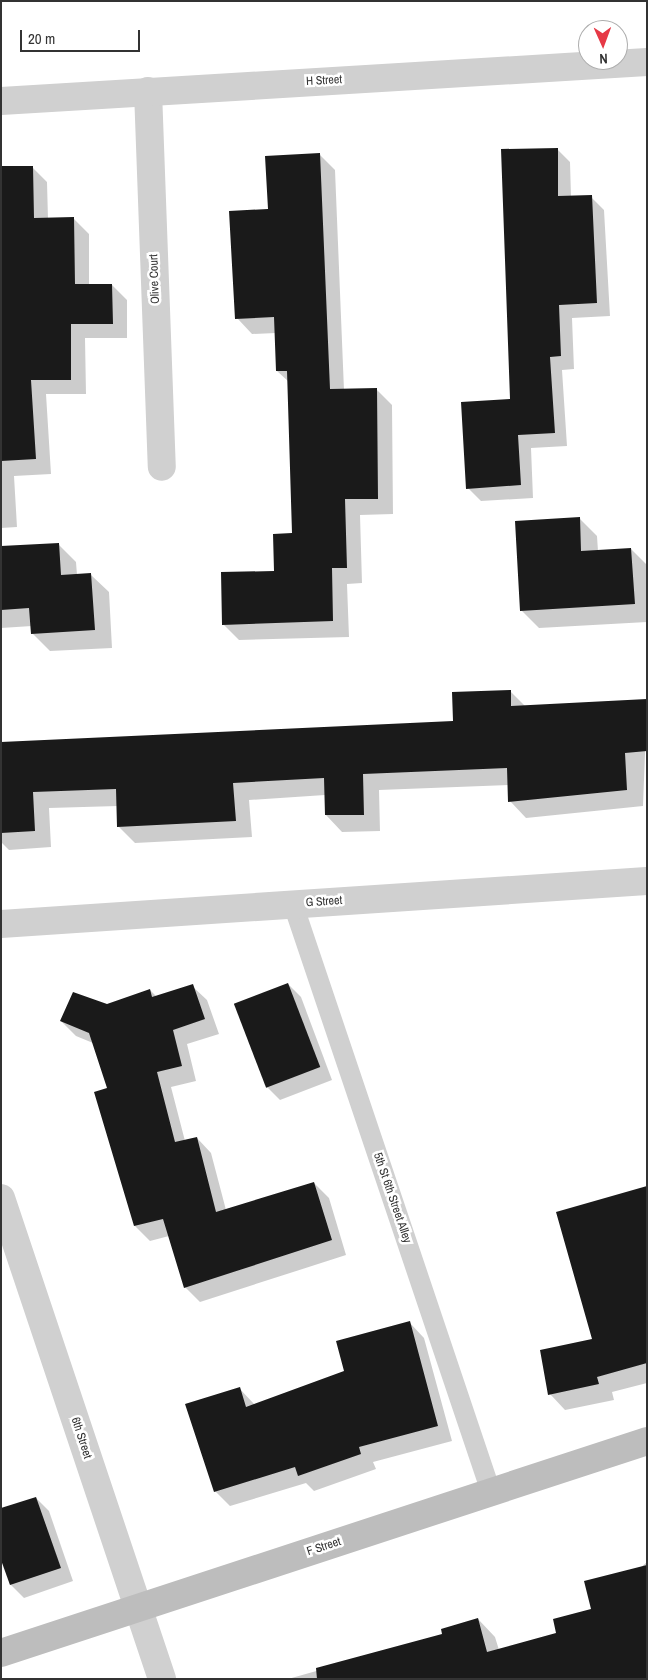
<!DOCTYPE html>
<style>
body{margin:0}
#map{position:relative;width:648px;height:1680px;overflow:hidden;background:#fff;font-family:"Archivo Narrow",sans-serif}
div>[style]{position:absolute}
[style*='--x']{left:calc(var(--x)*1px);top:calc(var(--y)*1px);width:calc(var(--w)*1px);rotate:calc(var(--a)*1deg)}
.shadow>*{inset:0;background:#0003}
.building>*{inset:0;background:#1a1a1a;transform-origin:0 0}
.lane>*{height:20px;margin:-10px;padding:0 10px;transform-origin:10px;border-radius:10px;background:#d0d0d0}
.street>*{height:28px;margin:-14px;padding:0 14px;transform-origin:14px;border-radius:14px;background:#d0d0d0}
.secondary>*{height:28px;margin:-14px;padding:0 14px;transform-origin:14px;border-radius:14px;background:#bdbdbd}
span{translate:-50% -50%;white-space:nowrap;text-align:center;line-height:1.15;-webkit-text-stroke:5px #fff;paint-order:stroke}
.street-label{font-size:12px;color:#333}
.frame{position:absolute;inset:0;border:2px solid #333;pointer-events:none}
.north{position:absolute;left:578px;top:20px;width:50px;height:50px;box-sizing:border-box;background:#fff;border:1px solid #adadad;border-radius:50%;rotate:178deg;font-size:14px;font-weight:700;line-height:20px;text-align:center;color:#333}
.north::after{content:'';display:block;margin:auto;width:18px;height:22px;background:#e63946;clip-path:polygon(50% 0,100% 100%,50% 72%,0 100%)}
.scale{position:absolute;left:20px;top:30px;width:120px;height:22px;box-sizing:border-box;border:2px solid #333;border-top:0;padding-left:6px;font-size:15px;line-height:18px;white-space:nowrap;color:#333;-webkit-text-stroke:4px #fff;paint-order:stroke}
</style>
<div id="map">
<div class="shadow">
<div style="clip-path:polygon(557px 149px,570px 162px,571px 197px,591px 197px,604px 210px,610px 316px,572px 318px,574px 369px,562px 370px,567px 446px,531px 448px,533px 498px,481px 501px,468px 488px,511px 400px)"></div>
<div style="clip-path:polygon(319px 154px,335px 170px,344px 390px,376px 389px,392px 405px,393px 514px,360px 515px,362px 583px,347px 584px,349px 637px,239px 640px,223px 624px,275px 572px,293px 535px,289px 382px,277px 371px,276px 333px,252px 334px,237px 318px,270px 211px)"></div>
<div style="clip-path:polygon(1px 167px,32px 167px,47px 182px,48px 219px,74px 219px,89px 234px,89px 285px,112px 285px,127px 300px,127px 338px,85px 338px,86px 394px,46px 394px,51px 474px,14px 476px,17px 527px,1px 528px)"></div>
<div style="clip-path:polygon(579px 518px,597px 536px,598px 551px,631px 549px,647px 565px,647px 622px,539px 628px,521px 610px)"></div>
<div style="clip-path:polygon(58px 544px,76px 562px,77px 575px,91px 575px,109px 592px,112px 648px,50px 651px,32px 633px,32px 626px,1px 628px,1px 547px)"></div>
<div style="clip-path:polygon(510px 691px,526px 707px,647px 702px,643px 806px,526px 818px,510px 801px,509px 785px,379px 790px,380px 831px,342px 832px,326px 815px,325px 795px,249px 800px,252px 837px,135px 843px,118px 826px,118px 806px,49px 808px,51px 847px,9px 850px,1px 842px,1px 743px,454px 723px)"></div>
<div style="clip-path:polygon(288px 984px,301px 997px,332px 1080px,280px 1100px,267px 1087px)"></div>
<div style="clip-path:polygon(192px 986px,207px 1000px,219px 1034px,187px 1044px,196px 1081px,171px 1087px,185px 1141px,197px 1138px,211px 1153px,226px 1210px,314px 1183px,329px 1198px,346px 1255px,200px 1302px,185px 1287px,169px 1236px,150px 1241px,135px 1226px,95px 1093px,108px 1089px,93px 1043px,76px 1036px,61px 1021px,150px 990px,157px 997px)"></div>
<div style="clip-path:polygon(647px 1187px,647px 1383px,612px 1392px,614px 1400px,565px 1410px,550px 1394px,593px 1340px)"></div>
<div style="clip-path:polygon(409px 1322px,424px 1338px,452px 1441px,373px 1462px,376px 1469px,314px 1491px,306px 1483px,230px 1506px,215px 1491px,239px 1388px,255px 1405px,345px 1372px)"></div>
<div style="clip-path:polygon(36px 1498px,49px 1511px,73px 1581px,24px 1598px,11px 1585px)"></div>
<div style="clip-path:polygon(647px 1562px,647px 1679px,288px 1679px,444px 1635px,478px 1619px,495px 1637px,499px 1650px,558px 1634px,592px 1610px)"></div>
</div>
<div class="building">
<div style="clip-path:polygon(558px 148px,558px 196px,592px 195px,597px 303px,559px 305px,561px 356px,550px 357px,555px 433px,518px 435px,521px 485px,466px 489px,461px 402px,510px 399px,501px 149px)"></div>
<div style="clip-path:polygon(320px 153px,330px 389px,377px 388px,378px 499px,345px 499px,347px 568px,332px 568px,333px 621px,222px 625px,221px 572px,274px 571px,273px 534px,292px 533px,287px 371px,276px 371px,274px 317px,235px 319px,229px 211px,268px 209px,265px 156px)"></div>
<div style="clip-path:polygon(1px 166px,33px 166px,34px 218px,74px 217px,75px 284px,112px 284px,113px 324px,71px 324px,71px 380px,31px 380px,36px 459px,1px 461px)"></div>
<div style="clip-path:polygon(580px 517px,581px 551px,631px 548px,635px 604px,520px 611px,515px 521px)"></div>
<div style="clip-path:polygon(59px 543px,61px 575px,91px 573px,95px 630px,31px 634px,29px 608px,1px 610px,1px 546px)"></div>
<div style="clip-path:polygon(511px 690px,511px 706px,647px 699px,647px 751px,625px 753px,627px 790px,508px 802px,507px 768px,363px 774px,364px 815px,325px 815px,324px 778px,233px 783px,236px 821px,117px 827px,116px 789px,33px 792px,35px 831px,1px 833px,1px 742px,453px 721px,452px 692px)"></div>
<div style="left:288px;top:983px;width:90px;height:58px;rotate:69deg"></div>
<div style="clip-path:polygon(193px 984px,205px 1019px,173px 1030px,182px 1066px,157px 1072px,175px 1142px,197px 1137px,216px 1212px,314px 1182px,332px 1240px,184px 1288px,163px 1219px,134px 1226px,94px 1092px,107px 1088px,89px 1033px,60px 1021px,73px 992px,107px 1004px,150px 989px,152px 997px)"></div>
<div style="clip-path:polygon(647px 1186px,647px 1363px,597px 1377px,599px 1384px,548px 1395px,540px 1350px,592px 1339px,556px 1212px)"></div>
<div style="clip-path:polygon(410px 1321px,438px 1426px,359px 1447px,361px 1454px,298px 1476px,295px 1467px,214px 1492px,185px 1404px,240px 1387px,246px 1407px,344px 1371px,336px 1341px)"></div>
<div style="clip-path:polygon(36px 1497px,61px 1568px,10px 1585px,1px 1560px,1px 1508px)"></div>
<div style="clip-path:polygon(647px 1565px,647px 1679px,317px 1679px,316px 1668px,442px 1634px,441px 1629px,478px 1618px,487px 1652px,556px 1633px,553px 1619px,591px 1609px,584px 1581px)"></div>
</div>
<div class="lane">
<div style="--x:293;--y:904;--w:620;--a:71.39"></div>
</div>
<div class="street">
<div style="--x:148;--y:91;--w:376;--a:87.9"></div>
<div style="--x:1;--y:101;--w:647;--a:-3.45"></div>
<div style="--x:1;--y:924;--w:647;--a:-3.81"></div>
<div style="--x:1;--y:1198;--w:507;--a:71.49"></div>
</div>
<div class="secondary">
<div style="--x:1;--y:1653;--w:680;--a:-18.17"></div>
</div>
<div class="street-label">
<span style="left:324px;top:81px;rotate:-3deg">H Street</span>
<span style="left:155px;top:279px;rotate:-92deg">Olive Court</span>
<span style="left:324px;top:902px;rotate:-4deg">G Street</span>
<span style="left:392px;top:1198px;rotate:71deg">5th St 6th Street Alley</span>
<span style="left:81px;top:1438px;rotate:72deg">6th Street</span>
<span style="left:324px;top:1547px;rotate:-18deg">F Street</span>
</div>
<div class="frame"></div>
<div class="north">N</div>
<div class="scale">20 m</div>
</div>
